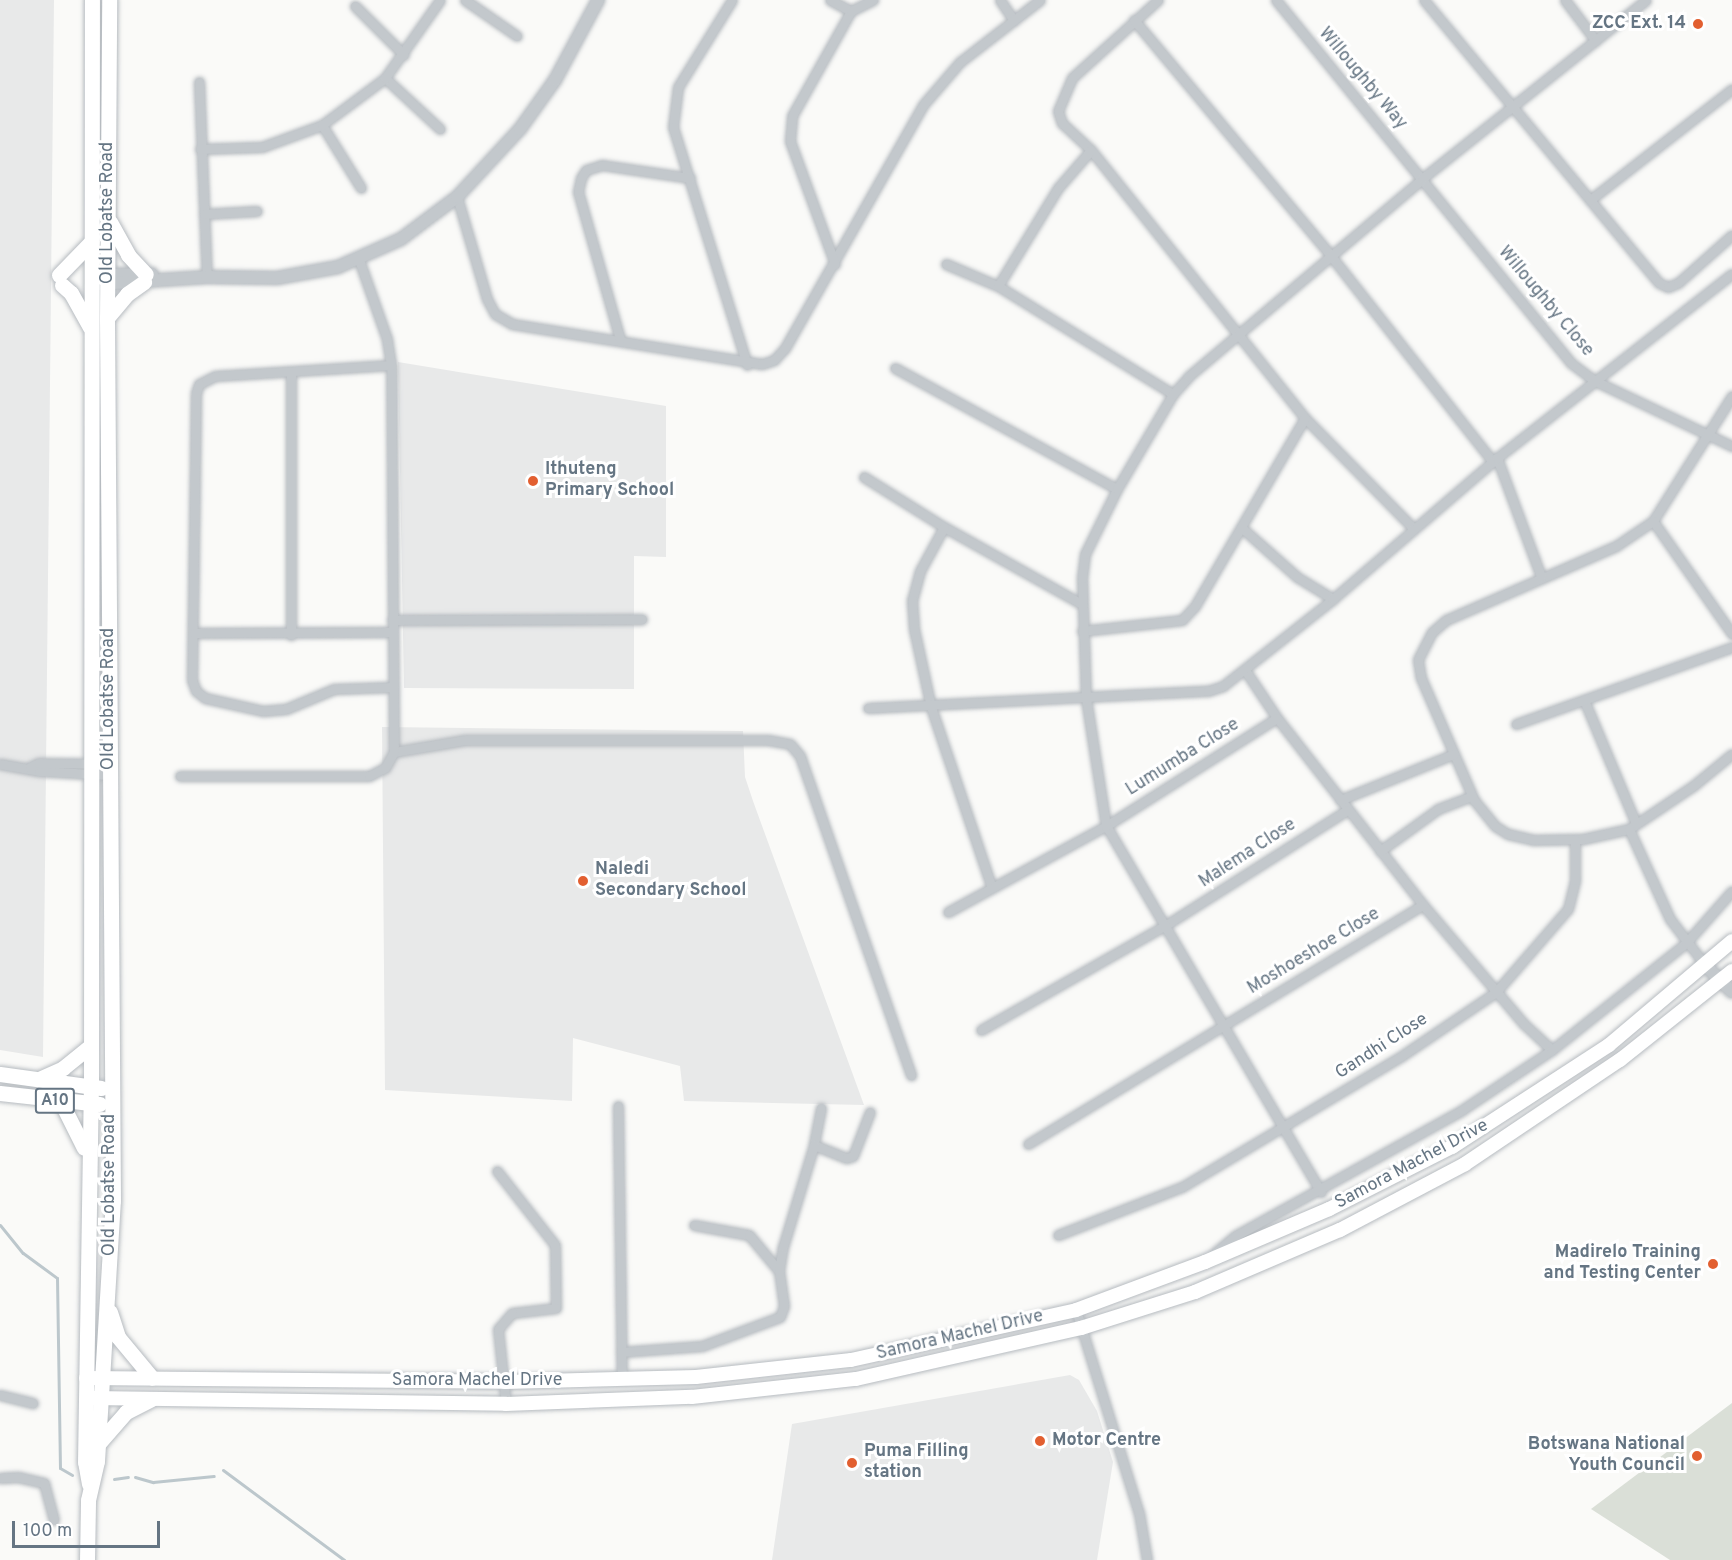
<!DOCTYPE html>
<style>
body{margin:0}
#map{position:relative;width:1732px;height:1560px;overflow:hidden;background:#fafaf8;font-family:Overpass,sans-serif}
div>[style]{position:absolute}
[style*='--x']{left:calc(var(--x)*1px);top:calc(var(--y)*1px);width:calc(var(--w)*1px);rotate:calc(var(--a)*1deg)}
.built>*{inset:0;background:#e8e9e9}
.green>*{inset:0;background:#dadfd7}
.stream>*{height:3px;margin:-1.5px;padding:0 1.5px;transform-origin:1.5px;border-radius:1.5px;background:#bcc7cc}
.roads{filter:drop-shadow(0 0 2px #b6bbc0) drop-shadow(0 0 2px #b6bbc0)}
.minor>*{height:9px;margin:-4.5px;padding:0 4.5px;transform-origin:4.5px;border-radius:4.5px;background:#c3c8cc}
.tertiary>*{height:12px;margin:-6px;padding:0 6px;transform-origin:6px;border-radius:6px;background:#c3c8cc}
.secondary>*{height:14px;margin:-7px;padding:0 7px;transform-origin:7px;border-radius:7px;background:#fff}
.primary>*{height:15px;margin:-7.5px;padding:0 7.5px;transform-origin:7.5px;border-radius:7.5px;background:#fff}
.dots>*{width:16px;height:16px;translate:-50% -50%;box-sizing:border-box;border:3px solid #fff;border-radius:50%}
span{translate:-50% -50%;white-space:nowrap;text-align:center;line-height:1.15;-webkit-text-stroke:6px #fff;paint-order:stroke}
.shield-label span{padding:2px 4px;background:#fff;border:2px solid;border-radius:4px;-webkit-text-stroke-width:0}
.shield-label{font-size:16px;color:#657583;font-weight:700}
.poi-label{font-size:18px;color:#657583;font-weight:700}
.right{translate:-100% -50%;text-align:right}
.left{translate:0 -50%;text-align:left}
.street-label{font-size:18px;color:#657583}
.scale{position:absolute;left:12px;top:1521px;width:148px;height:27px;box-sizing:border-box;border:3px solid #657583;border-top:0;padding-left:8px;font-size:18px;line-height:21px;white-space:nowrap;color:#657583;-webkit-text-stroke:4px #fff;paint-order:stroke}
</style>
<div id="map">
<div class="built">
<div style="clip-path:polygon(0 0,54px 0,43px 1057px,0 1050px)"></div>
<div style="clip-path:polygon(398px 362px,666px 406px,666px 557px,634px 556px,634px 689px,404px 688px)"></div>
<div style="clip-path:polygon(382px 727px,743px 731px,745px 777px,753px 801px,864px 1105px,684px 1101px,680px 1066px,573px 1038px,572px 1101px,385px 1090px)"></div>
<div style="clip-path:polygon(1070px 1375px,1079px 1380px,1097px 1411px,1113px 1462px,1097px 1560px,772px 1560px,792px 1424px)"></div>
</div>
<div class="green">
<div style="clip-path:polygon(1732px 1403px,1732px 1560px,1670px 1560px,1591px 1509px)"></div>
</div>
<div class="stream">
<div style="--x:0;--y:1225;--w:36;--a:51"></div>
<div style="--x:23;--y:1253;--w:42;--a:36.3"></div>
<div style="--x:57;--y:1278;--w:190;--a:89.1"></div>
<div style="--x:60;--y:1468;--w:14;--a:30"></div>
<div style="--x:223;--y:1470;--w:151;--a:36.6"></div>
<div style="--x:135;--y:1477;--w:19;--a:16"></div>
<div style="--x:153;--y:1482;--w:61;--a:-5.6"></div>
<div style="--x:114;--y:1479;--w:14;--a:-8"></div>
</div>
<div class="roads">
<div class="minor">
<div style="--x:465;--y:0;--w:63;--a:34.7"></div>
<div style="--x:732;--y:0;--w:102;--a:121.8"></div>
<div style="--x:678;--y:87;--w:40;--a:97.1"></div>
<div style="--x:673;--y:127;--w:249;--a:72.7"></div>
<div style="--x:830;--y:0;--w:24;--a:28"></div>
<div style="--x:1000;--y:0;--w:25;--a:56"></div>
<div style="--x:1158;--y:0;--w:116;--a:137.8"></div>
<div style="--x:1072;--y:78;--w:36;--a:113"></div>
<div style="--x:1058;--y:111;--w:13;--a:72"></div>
<div style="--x:1062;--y:123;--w:40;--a:43"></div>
<div style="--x:1091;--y:150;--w:343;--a:51.4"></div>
<div style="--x:1305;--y:418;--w:154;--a:45.5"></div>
<div style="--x:1276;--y:0;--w:468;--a:50.9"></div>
<div style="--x:1571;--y:363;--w:30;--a:37"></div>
<div style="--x:1595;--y:381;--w:152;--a:25.4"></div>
<div style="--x:1424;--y:0;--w:368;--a:50.3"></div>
<div style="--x:1659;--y:283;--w:10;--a:24"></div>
<div style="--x:1668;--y:287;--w:11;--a:-22"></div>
<div style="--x:1678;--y:283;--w:72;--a:-41.6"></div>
<div style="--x:1565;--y:0;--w:51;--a:52.9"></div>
<div style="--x:355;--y:6;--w:69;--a:45"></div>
<div style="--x:1134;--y:20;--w:307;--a:50.1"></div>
<div style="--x:1331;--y:256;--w:262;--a:51.8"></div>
<div style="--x:385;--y:78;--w:75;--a:42.8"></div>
<div style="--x:199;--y:82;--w:195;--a:87.7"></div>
<div style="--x:322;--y:125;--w:74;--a:58.2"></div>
<div style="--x:200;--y:149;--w:62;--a:-1.8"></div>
<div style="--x:262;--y:147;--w:64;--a:-20.1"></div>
<div style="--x:322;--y:125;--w:79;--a:-36.7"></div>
<div style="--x:385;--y:78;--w:95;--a:-54.8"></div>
<div style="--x:457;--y:197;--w:106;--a:73.6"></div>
<div style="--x:487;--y:299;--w:17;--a:62"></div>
<div style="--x:495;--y:314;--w:20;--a:30"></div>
<div style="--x:512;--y:324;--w:253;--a:9.1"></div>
<div style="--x:762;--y:364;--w:13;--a:-18"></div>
<div style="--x:774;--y:360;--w:16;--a:-47"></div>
<div style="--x:785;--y:348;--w:279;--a:-60.4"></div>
<div style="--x:923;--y:105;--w:57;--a:-49.3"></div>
<div style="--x:960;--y:62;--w:101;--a:-37.8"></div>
<div style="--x:1590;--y:200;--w:180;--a:-38"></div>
<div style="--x:204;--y:214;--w:53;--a:-3.2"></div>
<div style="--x:835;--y:264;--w:131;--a:-110.1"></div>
<div style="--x:790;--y:141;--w:25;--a:-85"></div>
<div style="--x:792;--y:116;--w:120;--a:-60.7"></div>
<div style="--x:851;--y:11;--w:25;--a:-27"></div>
<div style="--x:946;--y:264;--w:56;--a:22.9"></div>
<div style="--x:998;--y:286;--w:206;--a:31.7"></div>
<div style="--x:998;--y:286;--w:115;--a:-58.5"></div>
<div style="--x:1058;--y:188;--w:50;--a:-49"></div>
<div style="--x:620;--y:339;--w:153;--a:-105.9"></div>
<div style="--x:578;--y:192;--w:14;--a:-78"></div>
<div style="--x:581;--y:178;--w:9;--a:-58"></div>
<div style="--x:586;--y:170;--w:17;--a:-17"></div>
<div style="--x:602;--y:165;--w:89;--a:8.4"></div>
<div style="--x:391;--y:365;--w:176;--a:176.4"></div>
<div style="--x:215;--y:376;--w:18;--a:153"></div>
<div style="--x:199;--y:384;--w:9;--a:108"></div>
<div style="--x:196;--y:393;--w:287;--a:90.8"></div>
<div style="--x:192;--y:680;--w:12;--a:70"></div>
<div style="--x:196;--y:691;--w:11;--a:38"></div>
<div style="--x:205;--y:698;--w:59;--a:12.6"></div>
<div style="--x:263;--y:711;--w:23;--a:-5"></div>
<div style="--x:286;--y:709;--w:52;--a:-22.6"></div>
<div style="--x:334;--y:689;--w:59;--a:-1.9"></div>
<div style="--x:895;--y:368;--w:253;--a:28.6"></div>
<div style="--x:1732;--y:396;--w:148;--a:122.3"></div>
<div style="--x:1653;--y:521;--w:45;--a:146"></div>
<div style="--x:1616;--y:546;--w:185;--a:156.5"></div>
<div style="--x:1446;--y:620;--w:18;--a:139"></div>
<div style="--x:1432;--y:632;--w:31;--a:117"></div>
<div style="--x:1418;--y:660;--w:18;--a:81"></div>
<div style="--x:1421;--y:678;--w:133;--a:66.5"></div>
<div style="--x:1474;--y:800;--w:33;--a:51"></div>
<div style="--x:1495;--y:826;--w:15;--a:32"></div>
<div style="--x:1508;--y:834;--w:26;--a:13"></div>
<div style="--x:1533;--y:840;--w:50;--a:-1.1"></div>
<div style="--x:1583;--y:839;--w:47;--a:-12.3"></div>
<div style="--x:1629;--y:829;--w:77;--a:-33.9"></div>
<div style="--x:1693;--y:786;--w:50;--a:-39.4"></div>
<div style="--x:1497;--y:458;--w:126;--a:69.6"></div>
<div style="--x:864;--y:477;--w:94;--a:32"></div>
<div style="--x:944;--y:527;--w:158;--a:29.2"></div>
<div style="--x:1653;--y:521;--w:138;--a:55"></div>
<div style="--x:944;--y:527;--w:50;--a:118.6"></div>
<div style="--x:920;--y:571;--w:30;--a:105"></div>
<div style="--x:912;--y:600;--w:29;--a:86"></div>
<div style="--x:914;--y:629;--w:80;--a:77.7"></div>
<div style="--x:931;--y:707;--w:191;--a:71.4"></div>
<div style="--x:1242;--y:528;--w:74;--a:41.7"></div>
<div style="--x:1297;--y:577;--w:42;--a:31.4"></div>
<div style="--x:392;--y:620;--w:250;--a:-0.2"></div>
<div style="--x:1082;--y:631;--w:101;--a:-6.3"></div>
<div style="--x:1182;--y:620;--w:19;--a:-47"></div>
<div style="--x:1195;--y:606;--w:218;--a:-59.7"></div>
<div style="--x:194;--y:633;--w:198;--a:-0.3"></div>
<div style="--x:291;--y:635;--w:263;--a:-90"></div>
<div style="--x:1245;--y:670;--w:58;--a:56.3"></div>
<div style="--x:1277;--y:718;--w:237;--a:52"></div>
<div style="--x:1423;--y:905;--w:156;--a:49.7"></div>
<div style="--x:1524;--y:1024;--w:38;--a:43"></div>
<div style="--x:1584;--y:700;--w:134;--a:67.2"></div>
<div style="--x:868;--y:708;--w:340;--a:-2.9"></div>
<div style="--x:1208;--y:691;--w:16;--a:-18"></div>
<div style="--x:1223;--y:686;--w:140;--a:-38.3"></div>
<div style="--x:1333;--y:599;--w:216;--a:-40.7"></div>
<div style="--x:1497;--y:458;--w:298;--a:-38.1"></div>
<div style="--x:1516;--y:724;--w:229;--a:-19.6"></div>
<div style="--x:394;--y:752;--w:72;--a:-9.6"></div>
<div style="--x:465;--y:740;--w:303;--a:0"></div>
<div style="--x:768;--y:740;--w:22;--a:10"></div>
<div style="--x:790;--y:744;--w:16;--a:50"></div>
<div style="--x:800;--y:756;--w:338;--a:70.8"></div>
<div style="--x:0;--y:764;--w:40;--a:10"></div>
<div style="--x:39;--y:771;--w:70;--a:3.3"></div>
<div style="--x:30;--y:767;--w:10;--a:-24"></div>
<div style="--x:39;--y:763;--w:70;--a:0.8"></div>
<div style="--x:180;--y:776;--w:189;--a:0"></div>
<div style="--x:369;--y:776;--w:18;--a:-27"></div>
<div style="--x:385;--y:768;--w:18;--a:-61"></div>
<div style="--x:394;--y:752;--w:387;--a:-90.4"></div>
<div style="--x:391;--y:365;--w:26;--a:-99"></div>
<div style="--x:387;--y:339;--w:84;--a:-109.5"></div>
<div style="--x:1340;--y:800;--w:123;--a:-22"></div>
<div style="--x:1629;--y:829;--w:99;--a:65.5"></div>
<div style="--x:1670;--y:919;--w:58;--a:52.7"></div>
<div style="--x:1380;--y:851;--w:72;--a:-35.9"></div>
<div style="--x:1438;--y:809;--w:36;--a:-21"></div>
<div style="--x:948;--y:912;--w:180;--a:-28.6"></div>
<div style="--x:1106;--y:826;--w:202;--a:-32.3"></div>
<div style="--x:981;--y:1030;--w:213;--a:-29.6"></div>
<div style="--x:1166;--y:925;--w:214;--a:-32.4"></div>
<div style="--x:618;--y:1106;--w:274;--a:89.2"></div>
<div style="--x:821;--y:1108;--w:38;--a:101"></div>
<div style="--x:814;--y:1145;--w:35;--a:22"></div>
<div style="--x:847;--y:1158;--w:6;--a:-18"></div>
<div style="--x:853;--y:1156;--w:47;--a:-68.9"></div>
<div style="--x:1028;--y:1144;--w:462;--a:-31.2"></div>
<div style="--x:497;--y:1171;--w:94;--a:51.9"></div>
<div style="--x:555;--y:1245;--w:63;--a:89.1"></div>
<div style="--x:556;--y:1308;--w:44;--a:173.5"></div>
<div style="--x:512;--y:1313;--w:21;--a:131"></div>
<div style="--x:498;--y:1329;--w:75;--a:83.9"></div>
<div style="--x:1321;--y:1192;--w:424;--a:-120.4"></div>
<div style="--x:1106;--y:826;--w:130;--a:-98.9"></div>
<div style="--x:1086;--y:698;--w:120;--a:-91.9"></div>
<div style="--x:1082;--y:578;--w:24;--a:-83"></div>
<div style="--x:1085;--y:554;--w:72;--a:-63.8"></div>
<div style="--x:1117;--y:489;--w:110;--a:-59.5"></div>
<div style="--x:1173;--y:394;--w:24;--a:-48"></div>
<div style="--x:1189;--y:376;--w:307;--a:-40.2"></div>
<div style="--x:1423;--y:178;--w:285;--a:-38.6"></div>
<div style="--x:694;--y:1225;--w:56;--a:10.3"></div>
<div style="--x:749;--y:1235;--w:47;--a:50.2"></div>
<div style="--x:1058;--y:1235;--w:133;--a:-21.2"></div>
<div style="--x:1182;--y:1187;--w:257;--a:-30.8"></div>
<div style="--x:1403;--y:1055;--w:112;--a:-34.1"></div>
<div style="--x:1496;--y:992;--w:110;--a:-49.1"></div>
<div style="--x:1568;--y:909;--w:30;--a:-76"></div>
<div style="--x:1575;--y:880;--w:40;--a:-90"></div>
<div style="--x:1211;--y:1256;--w:31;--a:-40"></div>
<div style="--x:1235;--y:1236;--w:260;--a:-29"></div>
<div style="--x:1462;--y:1110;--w:108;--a:-33.7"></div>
<div style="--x:1552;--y:1050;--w:171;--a:-38.6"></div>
<div style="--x:1686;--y:943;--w:69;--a:-48.5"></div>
<div style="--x:1076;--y:1310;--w:213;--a:72.8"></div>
<div style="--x:1139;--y:1513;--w:48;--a:80.3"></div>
<div style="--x:621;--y:1352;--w:81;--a:-4.2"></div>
<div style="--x:702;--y:1346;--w:83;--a:-20.4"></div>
<div style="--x:780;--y:1317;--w:12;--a:-70"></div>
<div style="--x:784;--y:1306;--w:35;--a:-98"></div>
<div style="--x:779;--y:1271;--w:24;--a:-81"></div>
<div style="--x:783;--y:1247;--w:107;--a:-73.1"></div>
<div style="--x:0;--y:1395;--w:34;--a:14"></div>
<div style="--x:0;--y:1478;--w:18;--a:-3"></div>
<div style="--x:18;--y:1477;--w:27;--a:13"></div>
<div style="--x:44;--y:1483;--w:38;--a:75"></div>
</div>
<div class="tertiary">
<div style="--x:100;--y:275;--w:52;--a:-1.1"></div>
<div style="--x:99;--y:284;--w:108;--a:-3.7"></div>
<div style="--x:207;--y:277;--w:70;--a:0.8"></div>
<div style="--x:277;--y:278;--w:62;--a:-10.2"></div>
<div style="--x:338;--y:267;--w:69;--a:-24"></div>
<div style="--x:401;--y:239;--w:70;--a:-36.9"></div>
<div style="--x:457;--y:197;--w:93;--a:-47.2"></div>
<div style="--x:520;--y:129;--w:60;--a:-54.5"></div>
<div style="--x:555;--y:80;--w:91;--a:-61.7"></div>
<div style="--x:1705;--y:965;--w:38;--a:45"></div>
</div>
<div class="secondary">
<div style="--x:86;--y:1378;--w:419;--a:0.5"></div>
<div style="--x:505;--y:1382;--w:191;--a:-1.5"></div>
<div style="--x:696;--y:1377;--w:156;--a:-6.3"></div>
<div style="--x:851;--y:1360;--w:230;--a:-12.5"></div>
<div style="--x:1076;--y:1310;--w:138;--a:-20.4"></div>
<div style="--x:1205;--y:1262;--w:135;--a:-23.1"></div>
<div style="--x:1329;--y:1209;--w:138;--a:-26.8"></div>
<div style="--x:1452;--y:1147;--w:187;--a:-33"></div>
<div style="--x:1609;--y:1045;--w:161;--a:-40.2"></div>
<div style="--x:92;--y:1398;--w:414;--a:0.8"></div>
<div style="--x:506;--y:1404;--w:186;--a:-2.2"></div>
<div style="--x:692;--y:1397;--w:165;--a:-6.3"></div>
<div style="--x:856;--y:1379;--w:231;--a:-12.8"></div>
<div style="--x:1081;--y:1328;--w:120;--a:-17.5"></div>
<div style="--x:1195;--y:1292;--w:158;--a:-23.2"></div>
<div style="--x:1340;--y:1230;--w:141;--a:-27.8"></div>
<div style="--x:1465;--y:1164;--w:187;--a:-33.9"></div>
<div style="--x:1620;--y:1060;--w:143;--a:-38.5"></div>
</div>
<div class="primary">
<div style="--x:110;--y:222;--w:38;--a:61"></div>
<div style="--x:128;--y:255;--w:26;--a:47"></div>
<div style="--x:59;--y:275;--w:47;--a:-45.9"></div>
<div style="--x:62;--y:285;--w:12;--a:42"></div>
<div style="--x:71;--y:293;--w:39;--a:61"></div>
<div style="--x:107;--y:318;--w:31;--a:-50"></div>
<div style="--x:127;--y:294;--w:21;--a:-35"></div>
<div style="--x:0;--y:1074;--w:102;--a:7.9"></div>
<div style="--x:41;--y:1078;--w:24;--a:-24"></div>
<div style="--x:63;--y:1068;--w:35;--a:-39"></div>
<div style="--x:0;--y:1093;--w:100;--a:6.3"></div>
<div style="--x:61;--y:1102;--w:51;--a:63.4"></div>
<div style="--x:110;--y:1312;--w:26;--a:72"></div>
<div style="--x:118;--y:1337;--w:53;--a:50.3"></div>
<div style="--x:98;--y:1444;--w:43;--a:-48.8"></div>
<div style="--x:126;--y:1412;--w:28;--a:-27"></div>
<div style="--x:89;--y:1484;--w:22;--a:-100"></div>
<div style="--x:85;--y:1462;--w:376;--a:-89.1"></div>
<div style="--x:91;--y:1086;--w:1086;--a:-89.95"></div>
<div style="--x:87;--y:1560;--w:60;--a:-89"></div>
<div style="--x:88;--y:1500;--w:40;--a:-77"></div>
<div style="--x:97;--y:1461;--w:260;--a:-86.5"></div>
<div style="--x:113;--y:1201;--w:883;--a:-90.39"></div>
<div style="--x:107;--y:318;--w:318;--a:-89.6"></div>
</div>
</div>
<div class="dots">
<div style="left:1698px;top:24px;background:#e25f30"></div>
<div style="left:533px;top:481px;background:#e25f30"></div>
<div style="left:583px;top:881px;background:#e25f30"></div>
<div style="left:1713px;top:1264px;background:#e25f30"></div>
<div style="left:1040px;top:1441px;background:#e25f30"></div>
<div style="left:1697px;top:1456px;background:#e25f30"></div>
<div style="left:852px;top:1463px;background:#e25f30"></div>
</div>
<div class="shield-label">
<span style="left:55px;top:1101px">A10</span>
</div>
<div class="poi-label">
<span class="right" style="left:1686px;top:24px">ZCC Ext. 14</span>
<span class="left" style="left:545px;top:481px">Ithuteng<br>Primary School</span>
<span class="left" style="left:595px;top:881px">Naledi<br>Secondary School</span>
<span class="right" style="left:1701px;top:1264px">Madirelo Training<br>and Testing Center</span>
<span class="left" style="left:1052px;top:1441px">Motor Centre</span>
<span class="right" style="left:1685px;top:1456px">Botswana National<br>Youth Council</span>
<span class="left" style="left:864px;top:1463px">Puma Filling<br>station</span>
</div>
<div class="street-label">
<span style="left:1362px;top:79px;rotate:50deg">Willoughby Way</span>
<span style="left:108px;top:213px;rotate:-90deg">Old Lobatse Road</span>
<span style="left:1545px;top:302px;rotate:50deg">Willoughby Close</span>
<span style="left:109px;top:699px;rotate:-90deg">Old Lobatse Road</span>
<span style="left:1183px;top:758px;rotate:-32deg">Lumumba Close</span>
<span style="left:1248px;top:854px;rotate:-33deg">Malema Close</span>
<span style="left:1314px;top:952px;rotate:-31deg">Moshoeshoe Close</span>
<span style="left:1382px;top:1047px;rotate:-33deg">Gandhi Close</span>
<span style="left:1412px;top:1165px;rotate:-28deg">Samora Machel Drive</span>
<span style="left:110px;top:1185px;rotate:-90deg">Old Lobatse Road</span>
<span style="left:960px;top:1336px;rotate:-13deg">Samora Machel Drive</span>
<span style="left:477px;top:1381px">Samora Machel Drive</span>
</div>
<div class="scale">100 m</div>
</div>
